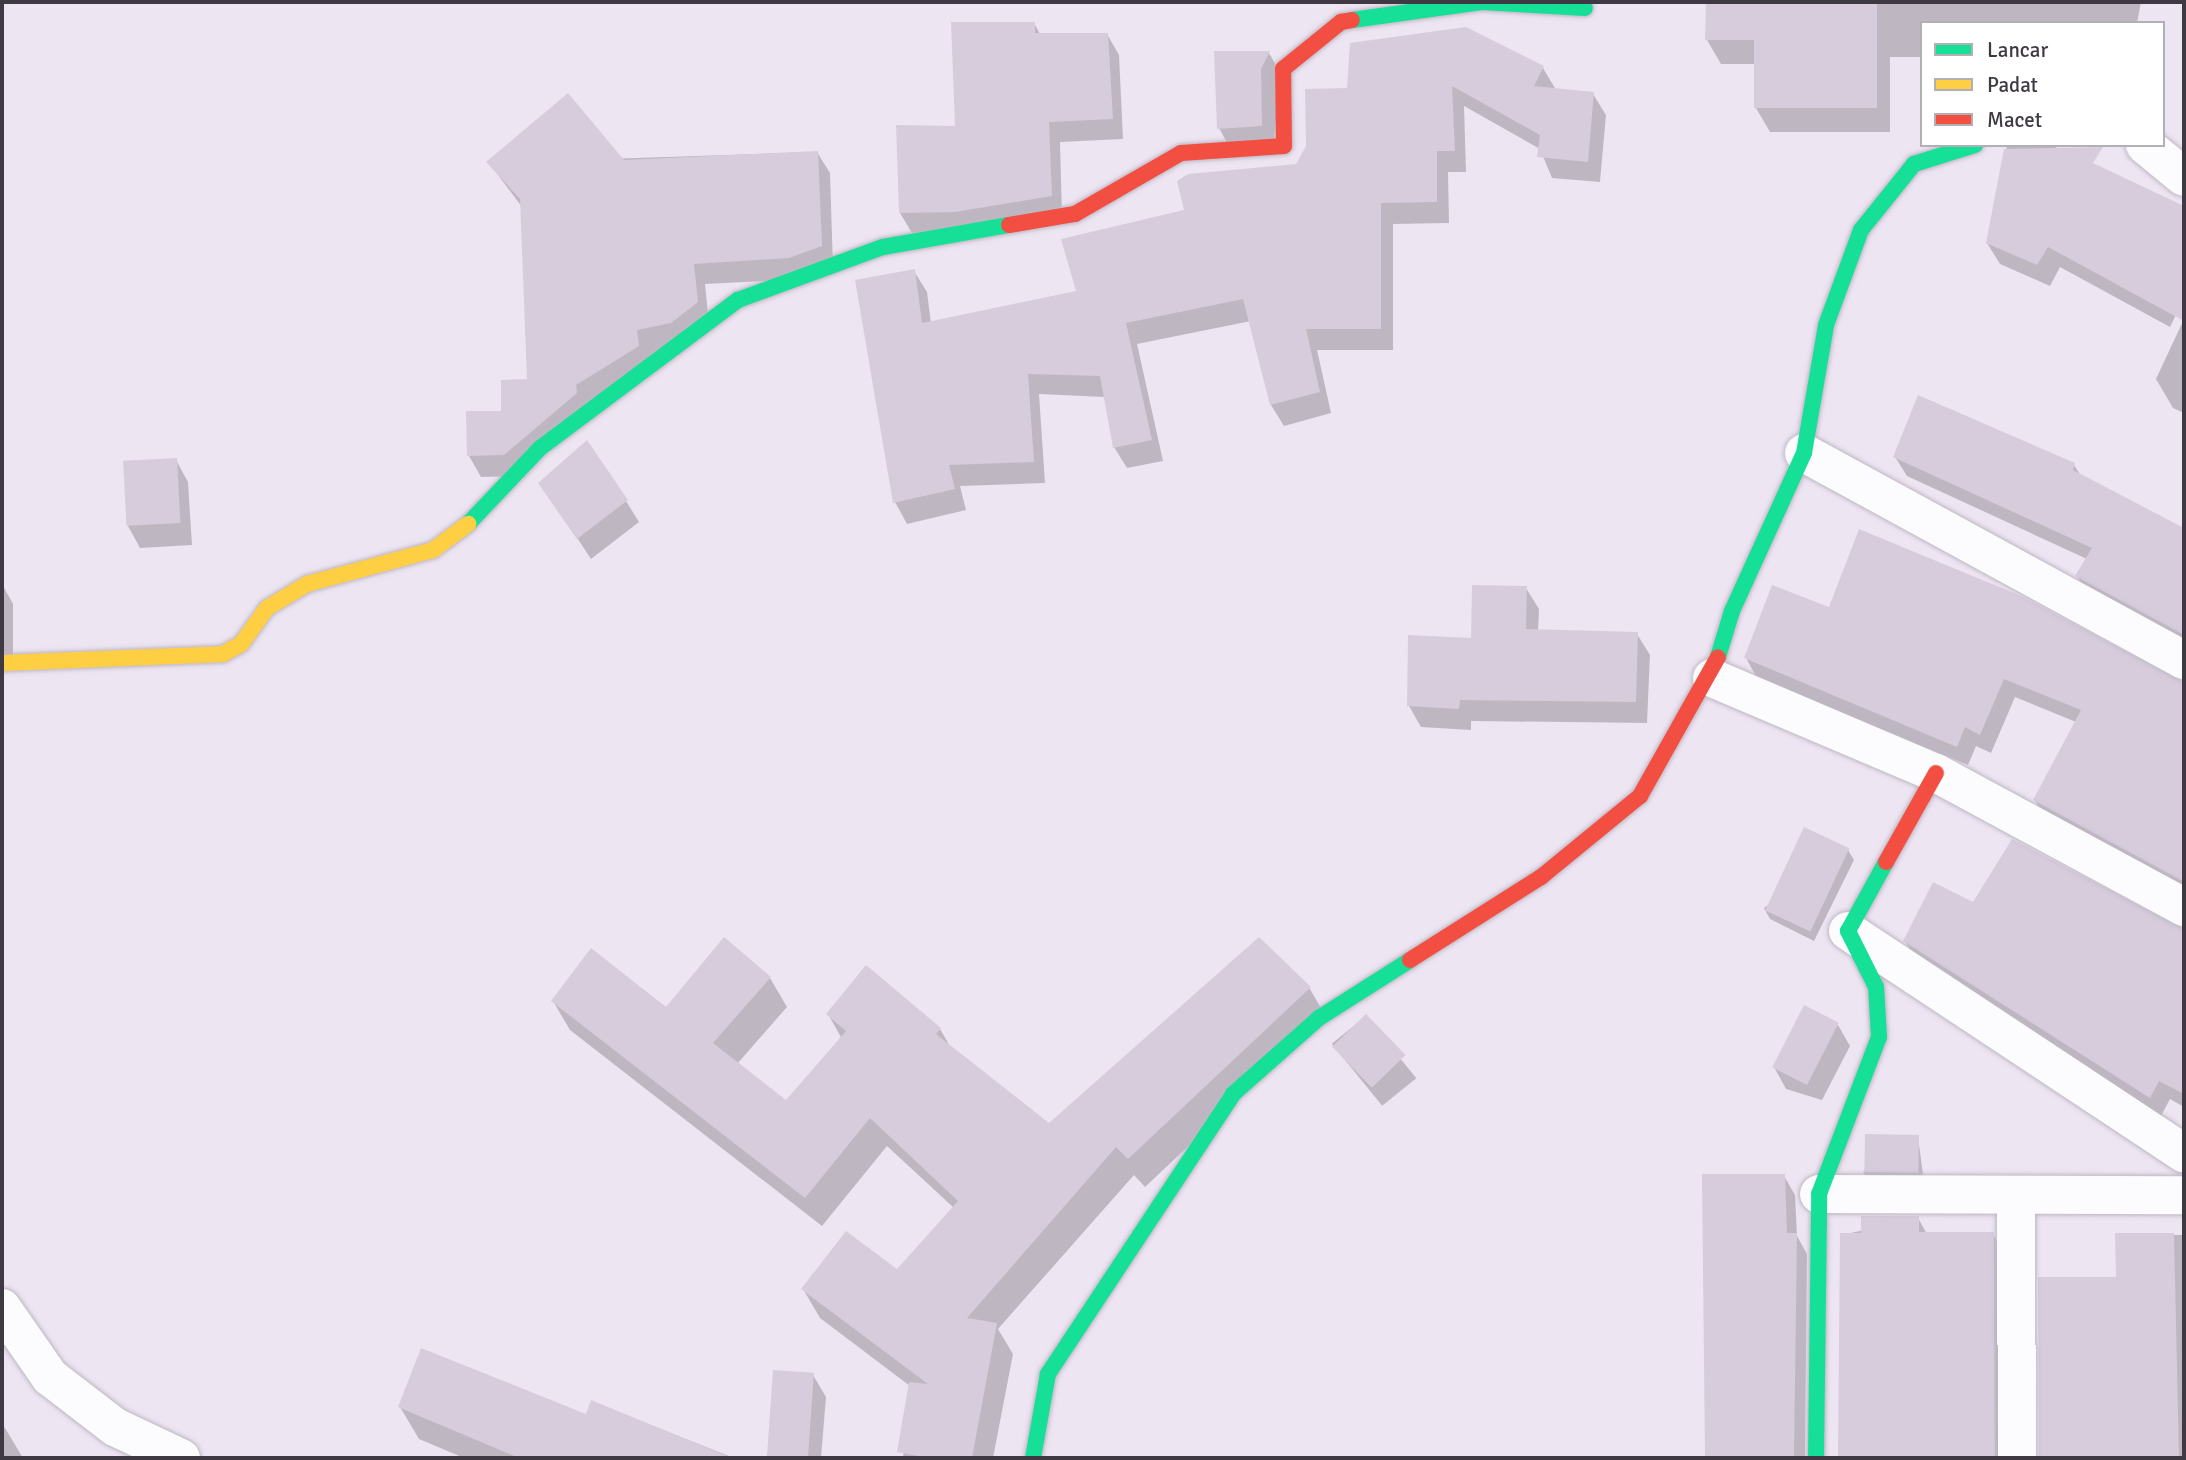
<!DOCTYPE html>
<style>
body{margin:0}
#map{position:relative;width:2186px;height:1460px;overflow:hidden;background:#eee5f3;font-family:Signika,sans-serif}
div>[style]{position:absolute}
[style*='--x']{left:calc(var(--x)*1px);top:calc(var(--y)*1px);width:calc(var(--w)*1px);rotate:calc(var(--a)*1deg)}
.shadow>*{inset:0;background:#0003;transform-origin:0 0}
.building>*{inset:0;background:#d6ccdc;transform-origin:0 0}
.roads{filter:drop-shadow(0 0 2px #beb7c2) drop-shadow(0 0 2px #beb7c2)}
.street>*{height:38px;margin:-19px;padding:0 19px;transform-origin:19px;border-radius:19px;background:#fcfbfd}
.fast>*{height:16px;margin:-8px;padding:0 8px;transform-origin:8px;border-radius:8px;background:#16e098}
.slow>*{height:16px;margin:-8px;padding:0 8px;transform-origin:8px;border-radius:8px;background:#ffcf43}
.jam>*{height:16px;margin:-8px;padding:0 8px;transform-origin:8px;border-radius:8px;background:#f24e42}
span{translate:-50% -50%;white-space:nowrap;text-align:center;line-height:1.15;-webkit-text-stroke:5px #fff;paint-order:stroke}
.frame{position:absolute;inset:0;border:4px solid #3f3943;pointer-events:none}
.legend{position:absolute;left:1920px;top:21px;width:245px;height:126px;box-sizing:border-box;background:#fff;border:2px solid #b2b0b4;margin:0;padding:9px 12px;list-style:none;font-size:21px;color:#3f3943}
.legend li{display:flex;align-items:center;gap:14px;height:35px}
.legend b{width:35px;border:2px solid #b2b0b4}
</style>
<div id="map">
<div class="shadow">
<div style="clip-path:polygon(1708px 2px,2141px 2px,2137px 23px,1922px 23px,1922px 57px,1890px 57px,1890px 132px,1770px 132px,1756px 108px,1756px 64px,1721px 64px,1707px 40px)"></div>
<div style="clip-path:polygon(1034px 23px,1040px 34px,1107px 34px,1119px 55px,1123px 139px,1060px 142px,1062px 216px,912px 233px,900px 213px)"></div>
<div style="clip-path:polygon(1269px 53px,1281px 74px,1273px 147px,1231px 150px,1219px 128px)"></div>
<div style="clip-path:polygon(1543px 68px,1556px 90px,1593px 94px,1606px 115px,1600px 182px,1552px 178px,1540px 149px,1464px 106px,1466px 172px,1448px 172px,1449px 223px,1393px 224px,1393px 350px,1317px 350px,1331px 413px,1284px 426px,1271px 405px,1251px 321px,1137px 344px,1163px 461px,1127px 468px,1114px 447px,1105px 397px,1039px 394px,1045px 483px,960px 486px,966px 510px,907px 524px,895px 502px,914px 271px,927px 292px,931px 323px,1078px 292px,1186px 211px,1297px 166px,1349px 90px)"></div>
<div style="clip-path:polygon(2007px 145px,2051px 145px,2184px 208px,2184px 298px,2170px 327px,2060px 267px,2050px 286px,2000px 264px,1987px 243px)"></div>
<div style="clip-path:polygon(817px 152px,830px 173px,833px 267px,801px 279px,705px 284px,709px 324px,516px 476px,481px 477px,469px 456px,529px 381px,522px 207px,489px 163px)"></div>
<div style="clip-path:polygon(2184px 319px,2184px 413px,2173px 408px,2156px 379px)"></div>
<div style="clip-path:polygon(1895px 457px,2074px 465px,2081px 476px,2184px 531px,2184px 648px,2088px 595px,2077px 576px,2087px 559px,1907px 476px)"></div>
<div style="clip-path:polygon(176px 460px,188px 482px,192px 545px,140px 548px,128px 526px,124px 463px)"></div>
<div style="clip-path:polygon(541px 483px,626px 501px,639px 522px,591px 559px)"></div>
<div style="clip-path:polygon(2px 584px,13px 604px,13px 659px,2px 660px)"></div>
<div style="clip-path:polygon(1526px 588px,1539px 609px,1538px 631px,1637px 634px,1650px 655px,1647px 723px,1471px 721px,1471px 730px,1421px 727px,1409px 706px)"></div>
<div style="clip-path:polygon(1830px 609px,2184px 683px,2184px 895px,2046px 820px,2035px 800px,2076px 722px,2015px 697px,1991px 753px,1976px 746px,1968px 765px,1757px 678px,1746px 658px)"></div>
<div style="clip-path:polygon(1848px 850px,1854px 860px,1814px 941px,1770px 919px,1764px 908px)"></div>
<div style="clip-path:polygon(1974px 905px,2184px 930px,2184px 1107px,2170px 1099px,2161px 1116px,1916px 960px,1905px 941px)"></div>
<div style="clip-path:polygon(1259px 939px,1310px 989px,1326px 1017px,1145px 1187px,1134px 1175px,998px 1329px,1013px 1354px,993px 1458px,903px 1458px,910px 1386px,820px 1318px,803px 1289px,897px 1271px,954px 1208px,887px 1146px,822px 1226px,570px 1030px,553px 1001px,666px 1009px,770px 978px,787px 1007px,737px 1064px,786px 1102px,842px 1039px,828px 1014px,940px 1029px,951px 1048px,1049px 1126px)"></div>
<div style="left:1366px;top:1016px;width:80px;height:44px;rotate:51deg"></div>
<div style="clip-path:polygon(1838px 1025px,1850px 1046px,1822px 1100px,1786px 1089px,1774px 1067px)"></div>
<div style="clip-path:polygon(1918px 1137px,1924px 1182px,1869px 1182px,1863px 1172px)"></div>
<div style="clip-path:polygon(1704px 1176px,1784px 1176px,1795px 1195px,1797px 1236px,1807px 1254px,1805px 1458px,1707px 1458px)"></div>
<div style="clip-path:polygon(1918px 1218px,1927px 1234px,1993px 1234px,2004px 1253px,2005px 1458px,1840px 1458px,1842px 1235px)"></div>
<div style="clip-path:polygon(2117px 1235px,2184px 1235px,2184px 1458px,2041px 1458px,2040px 1278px,2118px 1278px)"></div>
<div style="clip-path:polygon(813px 1375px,826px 1397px,821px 1458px,779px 1458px,769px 1441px)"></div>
<div style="clip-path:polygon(592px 1402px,734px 1458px,464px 1458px,419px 1439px,400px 1407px,587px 1416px)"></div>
<div style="clip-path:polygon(2px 1425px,5px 1428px,23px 1458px,2px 1458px)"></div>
</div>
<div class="building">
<div style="clip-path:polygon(1706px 2px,1877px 2px,1877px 108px,1754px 108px,1754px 40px,1705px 40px)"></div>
<div style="clip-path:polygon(951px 22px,1035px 22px,1035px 33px,1108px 33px,1113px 119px,1049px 122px,1052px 196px,955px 212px,899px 213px,896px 125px,955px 126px)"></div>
<div style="clip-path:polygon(1466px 27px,1544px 66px,1534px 86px,1594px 92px,1588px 162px,1537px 157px,1540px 135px,1452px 86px,1455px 151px,1437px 151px,1437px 202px,1381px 203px,1381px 329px,1306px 329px,1320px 392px,1270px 405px,1243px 299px,1126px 323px,1152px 440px,1113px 448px,1100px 376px,1028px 374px,1034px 462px,949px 465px,955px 489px,893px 503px,855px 280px,915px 269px,922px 323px,1076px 291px,1061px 239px,1184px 210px,1177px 181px,1188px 174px,1296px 164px,1306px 146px,1305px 89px,1347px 88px,1350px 43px)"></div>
<div style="clip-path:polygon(1214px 51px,1270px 51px,1261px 69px,1262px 126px,1217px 129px)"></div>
<div style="clip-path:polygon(568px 93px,624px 160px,818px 151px,822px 246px,789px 258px,694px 264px,698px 302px,671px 323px,637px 330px,639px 346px,576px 385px,577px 393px,504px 455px,467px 456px,466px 411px,501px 411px,501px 380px,527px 379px,520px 199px,486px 162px)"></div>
<div style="clip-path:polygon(2103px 147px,2093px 163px,2184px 206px,2184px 321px,2048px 247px,2037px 265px,1986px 243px,2004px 149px)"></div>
<div style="clip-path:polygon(1918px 395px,2075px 463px,2073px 470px,2184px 528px,2184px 635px,2075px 576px,2092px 548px,1893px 457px)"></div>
<div style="clip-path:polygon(587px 440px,628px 500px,577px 539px,538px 483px)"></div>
<div style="left:177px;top:458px;width:65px;height:54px;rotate:87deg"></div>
<div style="clip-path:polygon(1859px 529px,2021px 596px,2184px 682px,2184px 882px,2033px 800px,2081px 710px,2004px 679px,1980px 735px,1965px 727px,1957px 747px,1744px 658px,1772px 585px,1829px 607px)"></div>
<div style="clip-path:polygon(1472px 585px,1527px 586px,1526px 629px,1638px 632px,1636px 702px,1460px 700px,1459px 709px,1407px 706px,1408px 635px,1471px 638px)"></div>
<div style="left:1804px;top:827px;width:50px;height:92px;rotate:25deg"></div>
<div style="clip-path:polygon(2012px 839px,2184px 929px,2184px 1094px,2159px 1081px,2150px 1098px,1903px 941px,1933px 882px,1973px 902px)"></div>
<div style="clip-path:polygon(724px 937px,771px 977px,713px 1043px,786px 1100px,846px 1031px,826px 1014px,866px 965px,941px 1028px,936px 1034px,1049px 1123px,1259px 937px,1311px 987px,1128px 1159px,1116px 1147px,967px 1318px,997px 1323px,972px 1458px,928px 1458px,897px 1452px,909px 1382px,928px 1384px,801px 1289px,846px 1231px,897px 1269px,958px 1201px,870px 1118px,805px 1198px,551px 1001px,591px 948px,666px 1007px)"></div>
<div style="left:1804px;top:1005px;width:39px;height:70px;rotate:27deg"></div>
<div style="left:1366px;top:1014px;width:57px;height:47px;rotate:46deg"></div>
<div style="left:1865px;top:1134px;width:54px;height:38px;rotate:1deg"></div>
<div style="clip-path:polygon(1702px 1174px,1785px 1174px,1787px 1233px,1797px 1233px,1794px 1458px,1705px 1458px)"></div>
<div style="clip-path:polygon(1861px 1216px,1919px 1216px,1919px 1232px,1994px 1232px,1995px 1458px,1838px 1458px,1840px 1233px,1861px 1233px)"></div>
<div style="clip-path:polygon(2115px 1233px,2174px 1233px,2179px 1458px,2039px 1458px,2038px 1277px,2116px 1277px)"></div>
<div style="clip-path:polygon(421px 1348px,586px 1414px,591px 1400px,732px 1458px,519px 1458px,398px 1407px)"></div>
<div style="left:773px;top:1370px;width:41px;height:88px;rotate:4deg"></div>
</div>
<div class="roads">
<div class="street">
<div style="--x:2145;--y:145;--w:50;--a:39.4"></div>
<div style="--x:1804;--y:453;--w:433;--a:28.6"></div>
<div style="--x:1712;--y:678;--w:243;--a:23"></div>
<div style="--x:1936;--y:773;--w:282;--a:28.4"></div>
<div style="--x:1848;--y:931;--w:403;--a:33.5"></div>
<div style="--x:1819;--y:1194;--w:365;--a:0.2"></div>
<div style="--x:2016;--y:1198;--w:260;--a:89.8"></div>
<div style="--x:2;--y:1308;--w:84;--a:55.2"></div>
<div style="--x:50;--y:1377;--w:82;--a:37.6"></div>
<div style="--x:115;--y:1427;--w:73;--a:25.2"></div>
</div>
<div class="fast">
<div style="--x:1352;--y:20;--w:131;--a:-7.9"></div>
<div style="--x:1482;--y:2;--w:103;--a:3.3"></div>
<div style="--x:468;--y:524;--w:105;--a:-46.5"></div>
<div style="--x:540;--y:448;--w:247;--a:-36.8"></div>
<div style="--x:738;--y:300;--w:154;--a:-20.1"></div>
<div style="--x:883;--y:247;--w:128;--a:-9.9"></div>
<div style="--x:1718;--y:657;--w:48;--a:-73.1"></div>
<div style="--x:1732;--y:611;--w:174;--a:-65.5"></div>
<div style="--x:1804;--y:453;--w:130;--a:-80.2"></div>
<div style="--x:1826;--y:325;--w:101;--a:-69.8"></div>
<div style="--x:1861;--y:230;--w:85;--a:-51.2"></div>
<div style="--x:1914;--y:164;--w:64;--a:-17.3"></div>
<div style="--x:1033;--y:1458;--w:85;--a:-79.9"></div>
<div style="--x:1048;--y:1374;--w:336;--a:-56.5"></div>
<div style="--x:1233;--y:1094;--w:115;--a:-41.5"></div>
<div style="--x:1319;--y:1018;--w:108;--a:-32.5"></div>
<div style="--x:1816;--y:1458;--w:264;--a:-89.3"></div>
<div style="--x:1819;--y:1194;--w:168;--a:-69.1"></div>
<div style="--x:1879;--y:1037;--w:50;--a:-93.4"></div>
<div style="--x:1876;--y:987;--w:63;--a:-116.6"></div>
<div style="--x:1848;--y:931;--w:79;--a:-61.2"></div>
</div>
<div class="slow">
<div style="--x:2;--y:663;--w:221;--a:-2.3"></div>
<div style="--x:223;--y:654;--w:21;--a:-29"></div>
<div style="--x:241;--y:644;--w:44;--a:-54.2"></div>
<div style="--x:267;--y:608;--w:47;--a:-31"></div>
<div style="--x:307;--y:584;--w:131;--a:-15.1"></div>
<div style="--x:433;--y:550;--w:44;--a:-36.6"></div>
</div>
<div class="jam">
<div style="--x:1009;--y:225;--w:67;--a:-9.5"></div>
<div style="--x:1075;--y:214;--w:122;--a:-29.9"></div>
<div style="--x:1181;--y:153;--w:103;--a:-3.9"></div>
<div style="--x:1284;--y:146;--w:77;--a:-90.7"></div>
<div style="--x:1283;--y:69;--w:75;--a:-39"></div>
<div style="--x:1341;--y:22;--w:11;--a:-10"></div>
<div style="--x:1886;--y:862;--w:102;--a:-60.7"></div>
<div style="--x:1410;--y:960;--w:155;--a:-32.4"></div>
<div style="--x:1541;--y:877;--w:128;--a:-39.3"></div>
<div style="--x:1640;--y:796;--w:159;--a:-60.7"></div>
</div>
</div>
<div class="frame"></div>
<ul class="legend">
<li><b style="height:9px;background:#16e098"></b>Lancar</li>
<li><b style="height:9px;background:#ffcf43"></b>Padat</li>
<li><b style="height:9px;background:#f24e42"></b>Macet</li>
</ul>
</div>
